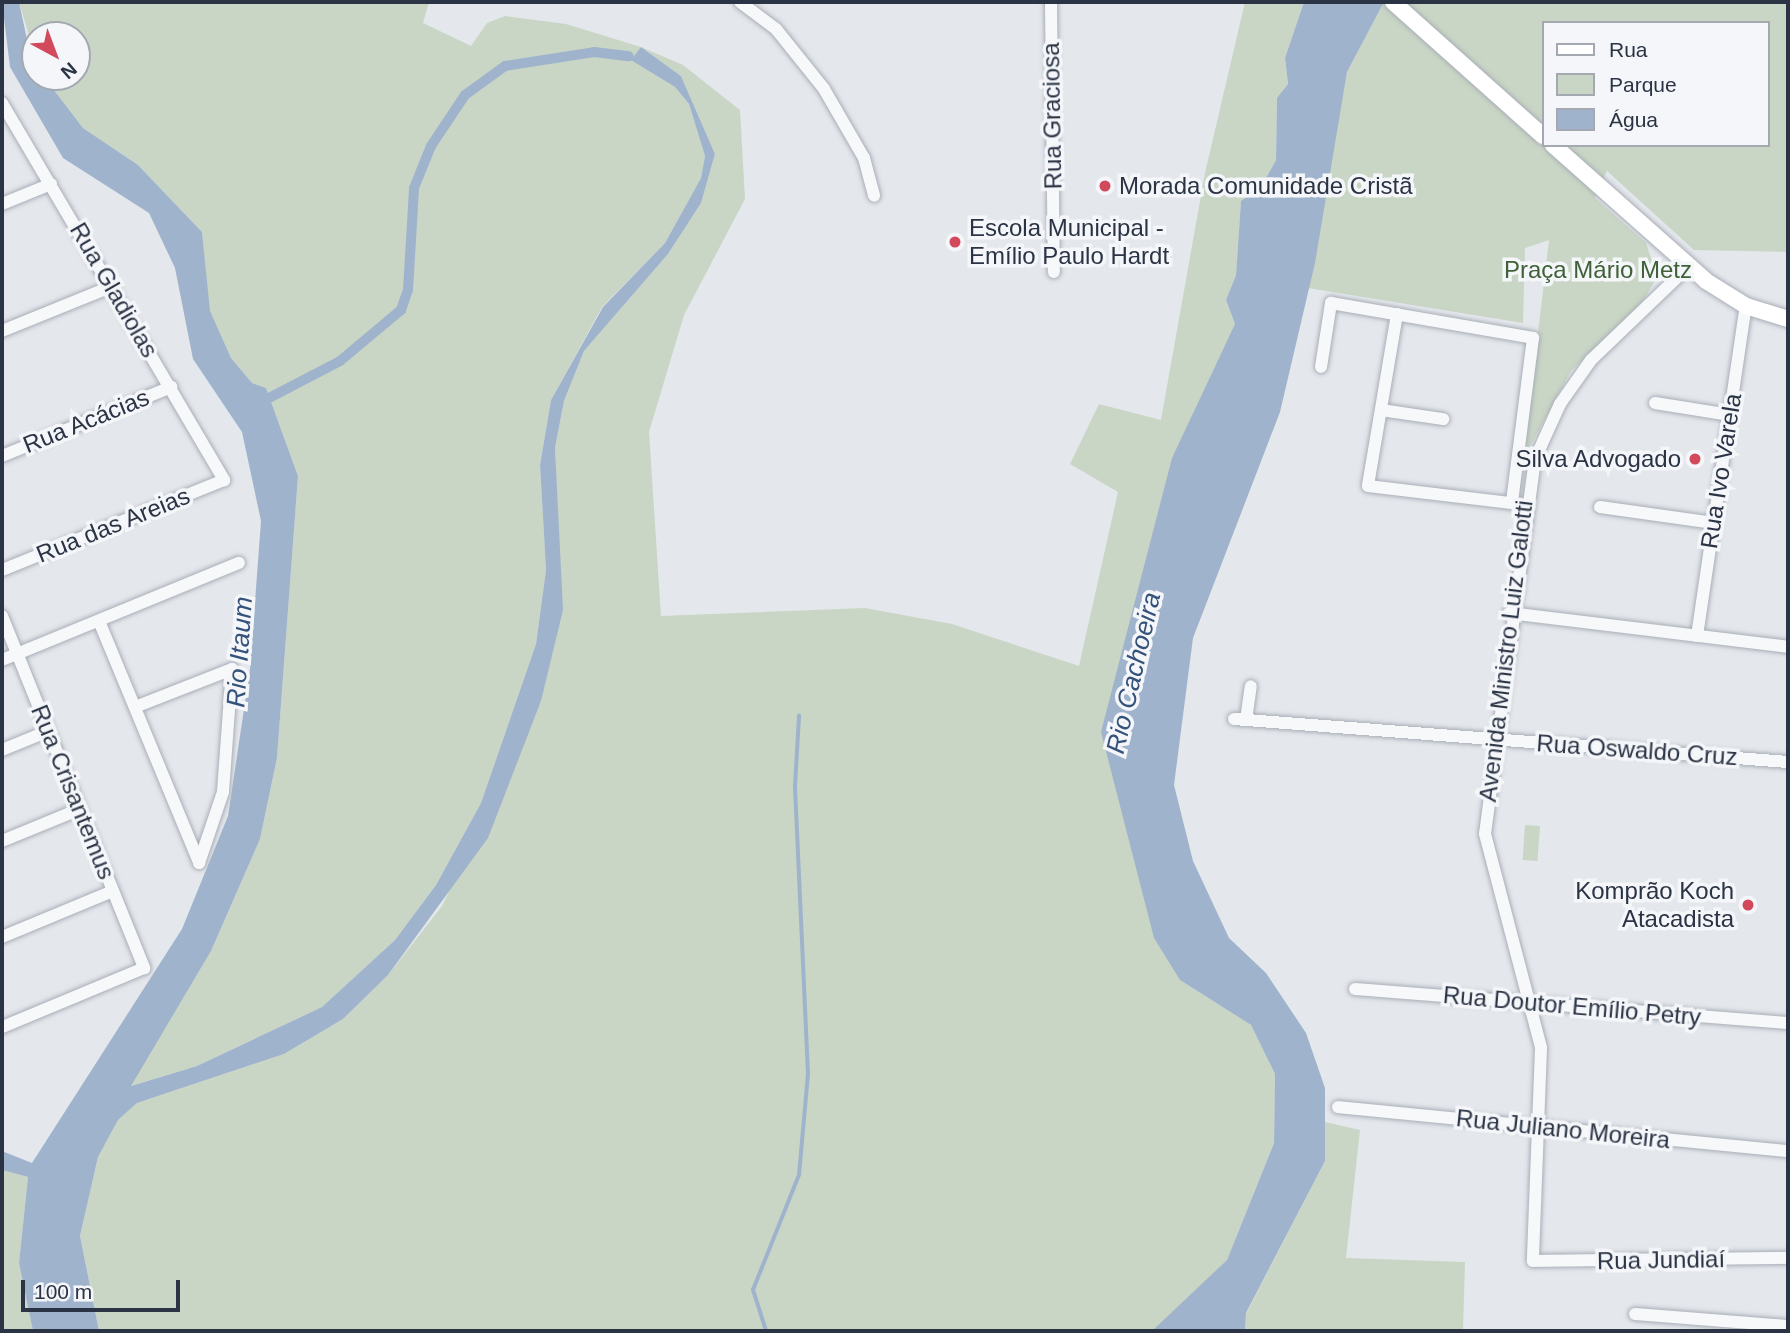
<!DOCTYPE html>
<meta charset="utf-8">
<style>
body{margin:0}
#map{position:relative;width:1790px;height:1333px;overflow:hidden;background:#e4e7ec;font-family:Arial,sans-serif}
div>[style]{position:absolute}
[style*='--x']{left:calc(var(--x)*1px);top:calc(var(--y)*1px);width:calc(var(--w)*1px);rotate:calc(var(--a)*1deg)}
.green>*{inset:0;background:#c9d6c5;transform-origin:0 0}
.water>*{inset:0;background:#9fb4cc}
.stream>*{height:3.5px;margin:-1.75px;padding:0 1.75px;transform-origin:1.75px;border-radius:1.75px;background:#9fb4cc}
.canal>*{height:10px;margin:-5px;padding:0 5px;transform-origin:5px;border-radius:5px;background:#9fb4cc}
.roads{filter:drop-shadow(0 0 2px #a9aeb7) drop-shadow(0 0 2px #a9aeb7)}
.minor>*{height:12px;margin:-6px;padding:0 6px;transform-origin:6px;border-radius:6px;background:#f7f8fa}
.major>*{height:16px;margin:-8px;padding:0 8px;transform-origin:8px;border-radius:8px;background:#fff}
.dots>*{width:19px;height:19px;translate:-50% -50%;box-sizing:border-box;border:4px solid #f4f6f9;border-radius:50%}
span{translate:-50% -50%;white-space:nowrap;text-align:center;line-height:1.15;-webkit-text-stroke:7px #f4f6f9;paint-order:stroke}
.street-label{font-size:24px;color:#2b3445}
.poi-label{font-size:24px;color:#2b3445}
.left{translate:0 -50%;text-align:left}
.right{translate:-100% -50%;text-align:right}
.park-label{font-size:24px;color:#3f6138}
.water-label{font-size:26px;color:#34527a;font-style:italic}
.frame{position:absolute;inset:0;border:4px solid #2b3445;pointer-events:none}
.legend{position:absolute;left:1542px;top:21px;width:228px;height:126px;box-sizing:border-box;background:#f4f6f9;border:2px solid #a4a8b1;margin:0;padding:9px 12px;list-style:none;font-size:21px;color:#2b3445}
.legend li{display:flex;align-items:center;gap:14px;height:35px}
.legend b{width:35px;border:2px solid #a4a8b1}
.north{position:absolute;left:21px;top:21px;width:70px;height:70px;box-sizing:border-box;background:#f4f6f9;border:2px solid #a4a8b1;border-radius:50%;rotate:139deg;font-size:19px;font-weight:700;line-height:28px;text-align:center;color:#2b3445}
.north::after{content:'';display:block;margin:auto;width:24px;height:32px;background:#d1495b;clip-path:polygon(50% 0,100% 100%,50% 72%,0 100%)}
.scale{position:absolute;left:21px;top:1280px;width:159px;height:32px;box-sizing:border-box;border:4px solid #2b3445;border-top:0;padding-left:9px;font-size:21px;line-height:24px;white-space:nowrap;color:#2b3445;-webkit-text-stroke:5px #f4f6f9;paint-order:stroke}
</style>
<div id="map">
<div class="green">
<div style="clip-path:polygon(19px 2px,429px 2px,423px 23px,471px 46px,487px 23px,505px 16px,566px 24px,641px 47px,683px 65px,740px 110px,745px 199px,684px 315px,649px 432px,661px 616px,865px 608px,952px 624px,1079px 666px,1118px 492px,1070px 464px,1099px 404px,1161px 420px,1205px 173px,1245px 2px,1304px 2px,1285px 58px,1288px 84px,1277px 99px,1276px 160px,1261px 187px,1241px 202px,1236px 275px,1226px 300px,1235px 324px,1101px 732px,1180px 980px,1251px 1025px,1275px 1074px,1274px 1143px,1227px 1260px,1166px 1321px,1152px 1331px,99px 1331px,80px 1236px,98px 1157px,118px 1120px,137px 1103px,284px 1054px,343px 1019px,388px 975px,442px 906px,541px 701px,557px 516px,555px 448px,564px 401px,584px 351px,668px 254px,701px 203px,715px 154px,681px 76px,641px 47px,632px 60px,675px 87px,689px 104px,705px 156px,701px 178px,665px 243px,602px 307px,551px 400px,540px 465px,546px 570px,536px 644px,481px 803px,436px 885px,395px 940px,322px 1007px,197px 1066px,130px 1086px,211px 951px,260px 839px,277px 758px,298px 476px,266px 388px,252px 383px,231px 358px,209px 311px,202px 232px,138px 165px,83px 128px,44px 77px,77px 77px,77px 35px,35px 35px,35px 56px)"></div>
<div style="clip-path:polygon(evenodd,1384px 2px,1788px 2px,1788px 252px,1694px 250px,1607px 171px,1595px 198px,1646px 243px,1657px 277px,1643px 301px,1571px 371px,1523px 459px,1549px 240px,1525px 248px,1523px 323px,1308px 288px,1347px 72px,1384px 2px,1543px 23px,1767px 23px,1767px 145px,1543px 145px,1543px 23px)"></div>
<div style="left:1525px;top:825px;width:15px;height:35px;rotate:4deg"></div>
<div style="clip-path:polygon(1325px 1122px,1360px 1130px,1346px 1258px,1465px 1262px,1463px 1331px,1245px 1331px,1246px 1314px,1325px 1161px)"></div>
<div style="clip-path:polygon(2px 1170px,28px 1177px,19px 1263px,33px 1331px,2px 1331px)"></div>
</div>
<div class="water">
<div style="clip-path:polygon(2px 2px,19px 2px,35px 77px,44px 77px,83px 128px,138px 165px,202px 232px,210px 311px,231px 358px,252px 383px,266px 388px,298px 476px,277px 758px,260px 839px,211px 951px,131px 1086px,197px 1066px,322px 1007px,395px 940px,436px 885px,481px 803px,536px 644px,546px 570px,540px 465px,551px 400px,603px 307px,665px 243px,701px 178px,705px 156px,689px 104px,675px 87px,631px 60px,641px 47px,681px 76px,715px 154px,701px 203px,668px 254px,584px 351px,564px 401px,555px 448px,563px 610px,541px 701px,488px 838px,388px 975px,343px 1019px,284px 1054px,137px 1103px,118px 1120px,98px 1157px,80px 1236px,99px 1331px,33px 1331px,19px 1263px,28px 1177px,2px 1170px,2px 1151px,32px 1163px,182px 929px,228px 816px,250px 669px,261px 521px,242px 432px,193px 359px,175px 268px,149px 213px,63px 158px,10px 67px)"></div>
<div style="clip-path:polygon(1304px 2px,1384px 2px,1347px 72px,1315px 263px,1280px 412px,1193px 638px,1174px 785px,1193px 861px,1229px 938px,1266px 973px,1306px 1033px,1325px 1088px,1325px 1161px,1246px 1313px,1245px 1331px,1152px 1331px,1227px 1260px,1274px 1143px,1275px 1074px,1251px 1025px,1180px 980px,1154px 938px,1101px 732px,1172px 458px,1235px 324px,1226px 300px,1236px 275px,1241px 201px,1261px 187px,1276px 160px,1277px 98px,1288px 84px,1285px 58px)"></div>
</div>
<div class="stream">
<div style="--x:766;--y:1331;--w:43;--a:-107.6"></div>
<div style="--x:753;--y:1290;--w:124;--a:-68.2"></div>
<div style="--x:799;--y:1175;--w:101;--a:-84.9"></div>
<div style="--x:808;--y:1074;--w:288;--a:-92.6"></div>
<div style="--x:795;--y:786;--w:70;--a:-86.7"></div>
</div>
<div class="canal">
<div style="--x:269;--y:398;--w:80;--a:-27.5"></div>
<div style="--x:340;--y:361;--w:80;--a:-39.9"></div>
<div style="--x:401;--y:310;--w:21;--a:-71"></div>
<div style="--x:408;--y:290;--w:102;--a:-86.6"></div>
<div style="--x:414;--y:188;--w:45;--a:-68"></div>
<div style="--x:431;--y:146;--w:61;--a:-56.3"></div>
<div style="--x:465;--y:95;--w:49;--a:-35.9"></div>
<div style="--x:505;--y:66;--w:90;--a:-8.9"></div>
<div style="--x:594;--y:52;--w:35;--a:7"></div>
</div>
<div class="roads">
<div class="minor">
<div style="--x:740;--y:2;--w:45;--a:36.9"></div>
<div style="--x:776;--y:29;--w:77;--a:51.3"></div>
<div style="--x:824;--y:89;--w:80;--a:59.9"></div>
<div style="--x:864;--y:158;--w:39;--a:75"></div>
<div style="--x:1051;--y:2;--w:270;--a:89.4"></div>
<div style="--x:2;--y:103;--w:438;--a:59.5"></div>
<div style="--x:224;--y:480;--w:240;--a:157.9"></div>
<div style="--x:2;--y:204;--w:53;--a:-22.2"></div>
<div style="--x:1688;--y:267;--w:134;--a:136.2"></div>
<div style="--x:1591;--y:360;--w:54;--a:125.2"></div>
<div style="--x:1560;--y:404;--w:60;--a:114.4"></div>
<div style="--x:1535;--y:459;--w:378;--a:97.6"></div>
<div style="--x:1485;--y:834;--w:221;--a:75.3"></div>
<div style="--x:1541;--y:1048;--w:213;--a:92.2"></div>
<div style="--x:1533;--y:1261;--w:255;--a:-0.7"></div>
<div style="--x:1397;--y:314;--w:174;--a:99.6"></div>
<div style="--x:1368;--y:486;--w:153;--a:6.8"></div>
<div style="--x:2;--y:331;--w:120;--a:-22.1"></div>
<div style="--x:1321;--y:367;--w:65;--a:-81.1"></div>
<div style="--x:1331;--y:303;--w:205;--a:9.8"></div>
<div style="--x:1533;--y:338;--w:166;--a:97.3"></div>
<div style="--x:1655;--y:403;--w:76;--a:9.1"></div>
<div style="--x:1381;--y:410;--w:63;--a:8.3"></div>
<div style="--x:2;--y:456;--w:183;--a:-22.2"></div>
<div style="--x:1600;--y:507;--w:115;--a:8"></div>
<div style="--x:1509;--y:613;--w:281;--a:6.9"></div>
<div style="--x:2;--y:616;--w:380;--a:68"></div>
<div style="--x:144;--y:968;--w:154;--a:157.4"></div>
<div style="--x:99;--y:621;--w:262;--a:67.5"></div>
<div style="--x:1697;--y:636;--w:334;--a:-81.6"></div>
<div style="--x:2;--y:660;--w:256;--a:-22.3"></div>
<div style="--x:135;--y:707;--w:104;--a:-21.4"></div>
<div style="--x:232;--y:669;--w:123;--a:94.2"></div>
<div style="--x:223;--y:792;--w:75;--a:108.7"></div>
<div style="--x:1234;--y:719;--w:556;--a:4.44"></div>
<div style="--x:1246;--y:720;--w:34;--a:-82"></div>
<div style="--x:2;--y:750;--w:50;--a:-22.4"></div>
<div style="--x:2;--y:841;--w:84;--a:-22.3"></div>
<div style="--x:2;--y:937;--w:120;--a:-22.5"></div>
<div style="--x:1355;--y:989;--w:434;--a:4.5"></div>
<div style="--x:1338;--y:1107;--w:452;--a:5.6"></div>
<div style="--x:1635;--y:1314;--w:153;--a:4.5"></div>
</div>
<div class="major">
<div style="--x:1393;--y:2;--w:201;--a:41.8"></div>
<div style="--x:1553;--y:145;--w:205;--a:41.6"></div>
<div style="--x:1706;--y:281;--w:47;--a:32"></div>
<div style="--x:1746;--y:306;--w:44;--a:17.2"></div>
</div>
</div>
<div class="dots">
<div style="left:1105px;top:186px;background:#d1495b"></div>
<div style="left:955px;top:242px;background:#d1495b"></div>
<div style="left:1695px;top:459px;background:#d1495b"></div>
<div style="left:1748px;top:905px;background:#d1495b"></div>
</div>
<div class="street-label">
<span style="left:1052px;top:116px;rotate:-91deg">Rua Graciosa</span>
<span style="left:114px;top:290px;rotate:60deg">Rua Gladiolas</span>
<span style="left:86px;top:421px;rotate:-22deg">Rua Acácias</span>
<span style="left:1721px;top:471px;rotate:-81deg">Rua Ivo Varela</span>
<span style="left:113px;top:525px;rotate:-22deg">Rua das Areias</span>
<span style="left:1506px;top:651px;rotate:-83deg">Avenida Ministro Luiz Galotti</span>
<span style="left:1637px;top:750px;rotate:4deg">Rua Oswaldo Cruz</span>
<span style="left:73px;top:792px;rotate:68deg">Rua Crisantemus</span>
<span style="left:1572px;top:1006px;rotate:5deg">Rua Doutor Emílio Petry</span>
<span style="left:1563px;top:1129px;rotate:6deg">Rua Juliano Moreira</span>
<span style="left:1661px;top:1260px;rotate:-1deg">Rua Jundiaí</span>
</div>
<div class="poi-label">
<span class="left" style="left:1119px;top:186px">Morada Comunidade Cristã</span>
<span class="left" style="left:969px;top:242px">Escola Municipal -<br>Emílio Paulo Hardt</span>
<span class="right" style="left:1681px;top:459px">Silva Advogado</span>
<span class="right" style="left:1734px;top:905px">Komprão Koch<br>Atacadista</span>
</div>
<div class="park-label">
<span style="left:1598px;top:270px">Praça Mário Metz</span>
</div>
<div class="water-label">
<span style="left:240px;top:652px;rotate:-86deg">Rio Itaum</span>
<span style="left:1134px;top:673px;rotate:-77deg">Rio Cachoeira</span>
</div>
<div class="frame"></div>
<ul class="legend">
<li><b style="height:9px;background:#fff"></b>Rua</li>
<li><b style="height:19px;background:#c9d6c5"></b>Parque</li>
<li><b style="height:19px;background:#9fb4cc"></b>Água</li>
</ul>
<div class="north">N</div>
<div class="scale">100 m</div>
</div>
